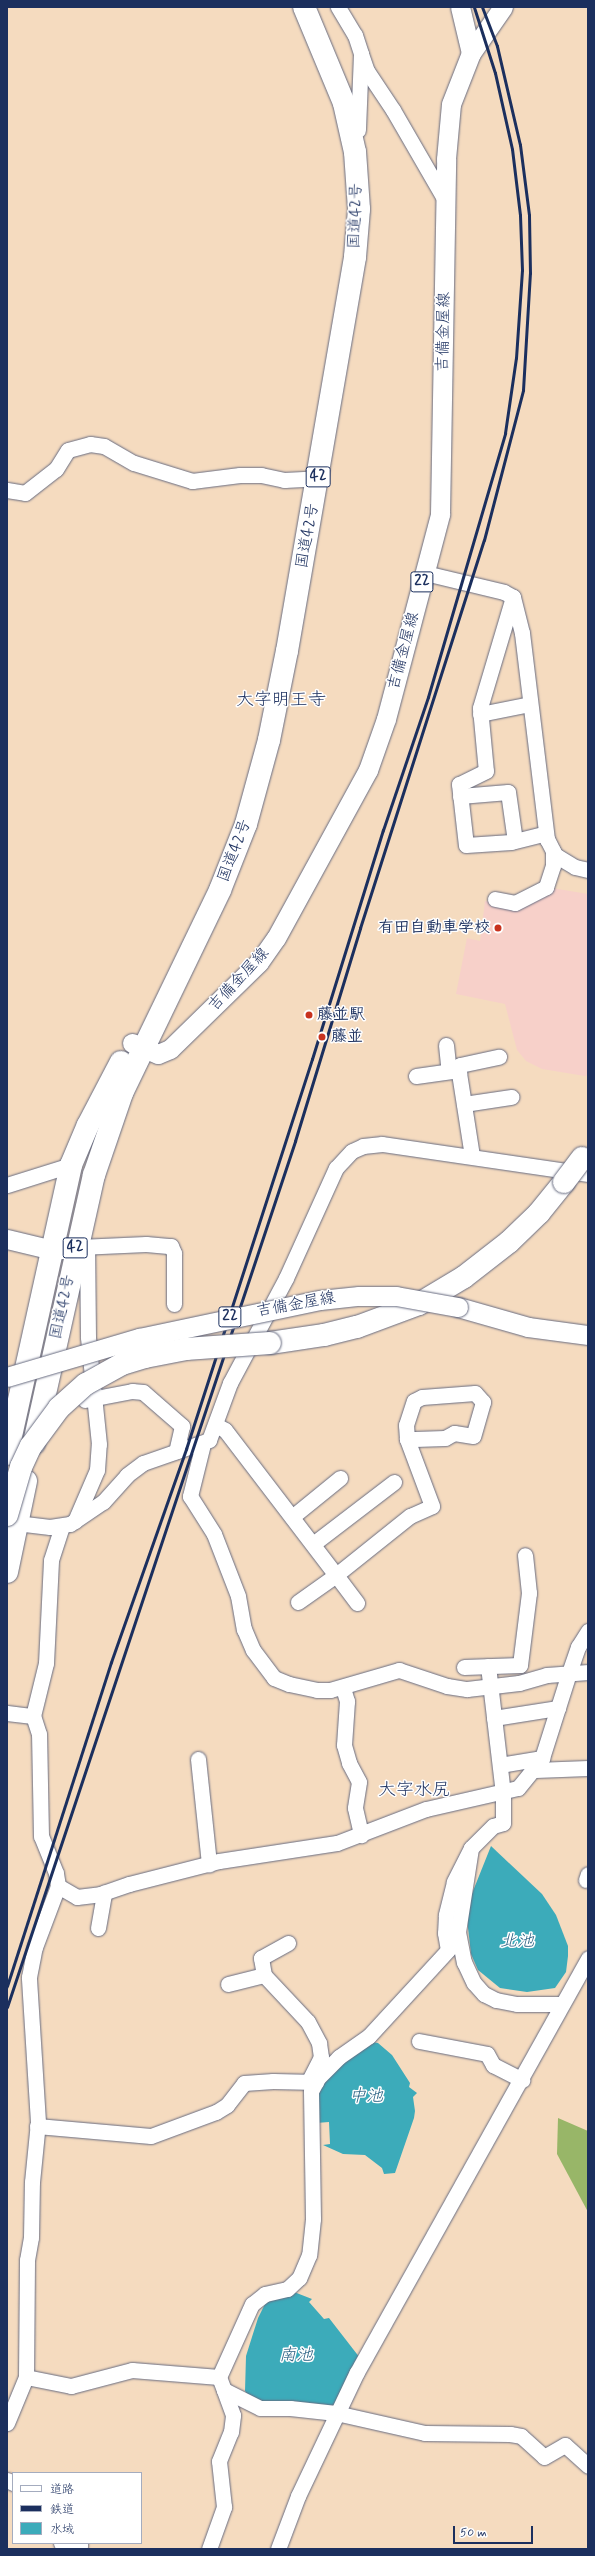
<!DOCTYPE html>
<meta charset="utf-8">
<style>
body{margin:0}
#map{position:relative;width:595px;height:2556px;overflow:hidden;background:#f5dbbf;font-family:Mynerve,"Klee One",sans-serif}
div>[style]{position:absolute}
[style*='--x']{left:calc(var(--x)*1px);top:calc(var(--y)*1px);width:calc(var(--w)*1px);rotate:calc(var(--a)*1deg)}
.built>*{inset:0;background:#f7d0c9}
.forest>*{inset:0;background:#98b668}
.water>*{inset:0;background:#3cabba}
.roads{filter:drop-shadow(0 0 1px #676b80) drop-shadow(0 0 1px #676b80)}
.minor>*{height:15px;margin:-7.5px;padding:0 7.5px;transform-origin:7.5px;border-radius:7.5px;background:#fff}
.major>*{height:19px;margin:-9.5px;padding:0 9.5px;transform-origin:9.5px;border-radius:9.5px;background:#fff}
.highway>*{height:22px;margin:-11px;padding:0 11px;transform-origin:11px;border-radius:11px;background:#fff}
.rail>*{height:3px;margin:-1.5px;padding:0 1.5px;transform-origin:1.5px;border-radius:1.5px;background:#1b2f5e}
.bridges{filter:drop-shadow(0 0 1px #676b80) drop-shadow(0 0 1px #676b80)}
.major-bridge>*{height:19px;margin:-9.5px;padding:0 9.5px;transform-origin:9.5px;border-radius:9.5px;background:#fff}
.highway-bridge>*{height:22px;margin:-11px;padding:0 11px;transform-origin:11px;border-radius:11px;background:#fff}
.dots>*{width:11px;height:11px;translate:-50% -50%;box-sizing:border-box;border:2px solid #fff;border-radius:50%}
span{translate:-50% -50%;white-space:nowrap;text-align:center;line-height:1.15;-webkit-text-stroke:3px #fff;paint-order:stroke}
.shield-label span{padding:1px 3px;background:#fff;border:1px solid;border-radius:3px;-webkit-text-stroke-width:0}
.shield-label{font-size:15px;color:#1b2f5e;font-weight:700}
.street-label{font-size:16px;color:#1b2f5e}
.poi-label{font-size:16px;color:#1b2f5e;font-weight:700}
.right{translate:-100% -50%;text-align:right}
.left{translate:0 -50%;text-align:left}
.water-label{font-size:17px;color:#286183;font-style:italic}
.quarter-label{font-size:18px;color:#1b2f5e}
.frame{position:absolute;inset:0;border:8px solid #1b2f5e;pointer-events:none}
.legend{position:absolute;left:12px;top:2472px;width:130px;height:72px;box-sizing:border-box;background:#fff;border:1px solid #a4acbf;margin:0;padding:5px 7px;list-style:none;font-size:12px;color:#1b2f5e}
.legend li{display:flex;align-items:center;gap:8px;height:20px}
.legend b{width:20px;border:1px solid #a4acbf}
.scale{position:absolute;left:453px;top:2526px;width:80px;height:18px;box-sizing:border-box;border:2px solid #1b2f5e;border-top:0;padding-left:5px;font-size:12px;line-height:14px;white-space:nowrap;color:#1b2f5e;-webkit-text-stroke:3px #fff;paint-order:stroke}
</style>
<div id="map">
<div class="built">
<div style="clip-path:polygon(552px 888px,588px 894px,588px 1075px,585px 1076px,542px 1069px,526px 1061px,517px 1050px,505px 1004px,456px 994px,467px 938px,480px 941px,485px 901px,520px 906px)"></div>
</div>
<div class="forest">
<div style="clip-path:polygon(558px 2118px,588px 2131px,588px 2212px,557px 2154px)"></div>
</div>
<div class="water">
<div style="clip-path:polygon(491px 1846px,542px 1894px,556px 1915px,568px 1946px,568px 1956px,566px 1972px,555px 1988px,527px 1992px,500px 1988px,478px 1970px,471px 1954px,467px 1919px,469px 1901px)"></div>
<div style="clip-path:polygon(372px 2042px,378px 2043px,392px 2055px,410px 2083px,409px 2087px,417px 2093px,413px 2097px,415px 2111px,414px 2118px,395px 2173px,384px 2174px,382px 2168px,365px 2155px,343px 2154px,323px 2145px,330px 2144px,329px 2122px,316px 2123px,317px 2095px,328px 2072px)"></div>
<div style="clip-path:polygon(294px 2292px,312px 2299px,309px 2302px,324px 2319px,329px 2318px,360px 2358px,333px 2408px,268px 2404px,250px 2398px,245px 2391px,246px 2356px,258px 2318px,269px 2296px)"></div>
</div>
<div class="roads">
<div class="minor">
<div style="--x:338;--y:7;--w:33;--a:59"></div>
<div style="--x:355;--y:35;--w:20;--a:72"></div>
<div style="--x:361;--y:54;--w:76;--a:92.3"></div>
<div style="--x:361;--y:54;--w:18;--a:71"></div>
<div style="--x:367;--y:71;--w:47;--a:56.3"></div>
<div style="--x:393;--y:110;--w:104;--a:60"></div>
<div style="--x:7;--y:490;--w:18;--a:9"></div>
<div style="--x:25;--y:493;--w:39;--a:-38"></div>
<div style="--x:56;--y:469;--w:22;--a:-58"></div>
<div style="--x:68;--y:450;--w:23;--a:-15"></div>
<div style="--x:90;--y:444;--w:14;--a:8"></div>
<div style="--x:104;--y:446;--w:34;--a:30"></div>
<div style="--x:134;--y:463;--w:61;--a:17.2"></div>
<div style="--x:192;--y:481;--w:48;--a:-7.1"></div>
<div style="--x:240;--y:475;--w:21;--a:0"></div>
<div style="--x:261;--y:475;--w:24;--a:12"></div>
<div style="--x:284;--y:480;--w:34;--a:-3"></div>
<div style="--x:425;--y:573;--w:81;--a:13.5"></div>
<div style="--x:504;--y:592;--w:10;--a:29"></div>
<div style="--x:513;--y:597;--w:37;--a:76"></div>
<div style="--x:522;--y:633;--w:208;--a:83.1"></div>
<div style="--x:547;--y:839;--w:18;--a:63"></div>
<div style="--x:555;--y:855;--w:23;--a:31"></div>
<div style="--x:575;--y:867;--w:13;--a:13"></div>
<div style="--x:513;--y:597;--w:116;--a:106.6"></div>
<div style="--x:480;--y:708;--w:63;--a:84.6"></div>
<div style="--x:486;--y:771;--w:30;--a:154"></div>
<div style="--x:459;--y:784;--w:61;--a:83.5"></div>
<div style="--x:466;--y:845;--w:45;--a:-3.8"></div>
<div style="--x:511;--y:842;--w:36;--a:-14"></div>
<div style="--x:480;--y:714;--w:51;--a:-11.3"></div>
<div style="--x:460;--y:796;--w:48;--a:-4.8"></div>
<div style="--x:508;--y:792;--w:49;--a:81.9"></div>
<div style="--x:495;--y:899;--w:20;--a:11"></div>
<div style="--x:515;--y:903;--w:35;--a:-27"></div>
<div style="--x:546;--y:887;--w:22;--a:-72"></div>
<div style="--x:553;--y:866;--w:15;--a:-90"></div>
<div style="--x:446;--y:1045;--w:20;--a:84"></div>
<div style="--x:448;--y:1065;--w:14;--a:36"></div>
<div style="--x:459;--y:1073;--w:84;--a:81.1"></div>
<div style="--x:416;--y:1076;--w:36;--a:-8"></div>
<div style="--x:452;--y:1071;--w:10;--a:-37"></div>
<div style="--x:460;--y:1065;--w:40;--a:-12"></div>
<div style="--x:464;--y:1104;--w:48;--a:-8.5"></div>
<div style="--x:7;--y:1185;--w:67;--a:-17.4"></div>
<div style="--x:79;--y:1247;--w:67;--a:-2.6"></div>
<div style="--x:146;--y:1244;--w:25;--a:5"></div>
<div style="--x:171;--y:1246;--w:8;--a:67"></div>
<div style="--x:174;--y:1253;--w:51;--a:90"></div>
<div style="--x:85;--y:1400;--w:48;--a:-10.8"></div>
<div style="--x:132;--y:1391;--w:11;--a:5"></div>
<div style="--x:143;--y:1392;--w:52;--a:41.1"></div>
<div style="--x:182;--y:1426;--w:26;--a:103"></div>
<div style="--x:216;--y:1425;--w:10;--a:29"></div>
<div style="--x:225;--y:1430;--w:183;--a:52.6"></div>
<div style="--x:336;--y:1575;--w:95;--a:-38.6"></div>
<div style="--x:410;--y:1516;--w:24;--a:-24"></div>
<div style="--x:432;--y:1506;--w:72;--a:-110.5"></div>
<div style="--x:407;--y:1439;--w:14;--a:-94"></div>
<div style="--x:406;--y:1425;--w:25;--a:-72"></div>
<div style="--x:414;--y:1401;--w:9;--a:-27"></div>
<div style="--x:422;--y:1397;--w:53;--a:-4.3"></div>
<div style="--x:475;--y:1393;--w:12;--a:48"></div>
<div style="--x:483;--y:1402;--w:35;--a:106"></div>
<div style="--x:473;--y:1436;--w:19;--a:-171"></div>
<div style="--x:454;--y:1433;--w:10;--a:151"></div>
<div style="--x:445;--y:1438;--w:38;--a:178"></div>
<div style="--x:203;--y:1444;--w:54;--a:104"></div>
<div style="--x:190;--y:1496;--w:45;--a:57.7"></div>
<div style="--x:214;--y:1534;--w:66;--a:68.8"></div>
<div style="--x:238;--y:1596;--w:34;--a:80"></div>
<div style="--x:244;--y:1629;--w:23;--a:67"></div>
<div style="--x:253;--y:1650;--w:35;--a:53"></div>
<div style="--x:274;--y:1678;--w:16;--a:22"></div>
<div style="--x:289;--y:1684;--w:29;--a:12"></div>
<div style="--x:317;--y:1690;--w:13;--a:0"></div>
<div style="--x:330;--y:1690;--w:72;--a:-16.2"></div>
<div style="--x:399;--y:1670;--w:51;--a:18.4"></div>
<div style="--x:447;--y:1686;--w:20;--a:9"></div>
<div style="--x:467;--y:1689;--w:52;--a:-6.6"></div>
<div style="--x:519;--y:1683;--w:29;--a:-16"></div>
<div style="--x:547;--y:1675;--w:41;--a:-4.2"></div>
<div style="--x:292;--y:1517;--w:62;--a:-39.1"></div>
<div style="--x:75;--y:1521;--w:56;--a:-66.7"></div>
<div style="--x:97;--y:1470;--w:26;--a:-86"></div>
<div style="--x:99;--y:1444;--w:108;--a:-95.9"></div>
<div style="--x:88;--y:1337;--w:89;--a:-90.6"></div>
<div style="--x:8;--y:1522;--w:42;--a:6.8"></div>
<div style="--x:50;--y:1527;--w:20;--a:-9"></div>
<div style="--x:70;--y:1524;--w:40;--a:-34"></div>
<div style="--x:103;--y:1502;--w:36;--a:-48"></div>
<div style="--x:127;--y:1475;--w:20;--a:-37"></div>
<div style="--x:143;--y:1463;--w:70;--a:-19.2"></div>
<div style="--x:209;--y:1440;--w:61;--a:-69.8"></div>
<div style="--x:230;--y:1383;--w:119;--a:-61.9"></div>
<div style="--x:286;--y:1278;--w:121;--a:-65.6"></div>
<div style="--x:336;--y:1168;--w:23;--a:-47"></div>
<div style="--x:352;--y:1151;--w:12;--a:-24"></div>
<div style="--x:363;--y:1146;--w:19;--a:-6"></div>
<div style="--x:382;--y:1144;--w:208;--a:8.3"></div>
<div style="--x:313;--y:1544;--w:102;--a:-37.4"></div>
<div style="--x:298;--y:1602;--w:47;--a:-35.4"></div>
<div style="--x:336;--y:1575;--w:35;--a:53"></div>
<div style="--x:488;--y:1666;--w:128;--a:83.3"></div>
<div style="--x:503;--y:1793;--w:30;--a:90"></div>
<div style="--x:503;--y:1823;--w:10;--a:163"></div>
<div style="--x:493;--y:1826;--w:31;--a:135"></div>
<div style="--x:471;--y:1848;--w:85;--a:98.8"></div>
<div style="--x:458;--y:1932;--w:31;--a:79"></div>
<div style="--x:464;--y:1962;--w:23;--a:65"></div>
<div style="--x:474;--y:1983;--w:15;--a:48"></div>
<div style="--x:484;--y:1994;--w:13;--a:27"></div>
<div style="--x:496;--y:2000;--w:21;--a:11"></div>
<div style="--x:517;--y:2004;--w:45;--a:0"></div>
<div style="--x:464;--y:1667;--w:56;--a:-2"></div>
<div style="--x:520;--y:1665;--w:73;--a:-82.9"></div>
<div style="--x:529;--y:1593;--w:38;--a:-96"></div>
<div style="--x:343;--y:1688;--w:14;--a:73"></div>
<div style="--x:347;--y:1701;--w:44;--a:93.9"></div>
<div style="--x:344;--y:1745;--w:19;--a:74"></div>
<div style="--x:349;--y:1763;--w:21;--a:62"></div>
<div style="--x:359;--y:1782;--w:26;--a:99"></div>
<div style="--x:355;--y:1808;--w:28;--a:77"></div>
<div style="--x:7;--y:1713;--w:26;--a:7"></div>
<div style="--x:33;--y:1716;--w:55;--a:-76.2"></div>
<div style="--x:46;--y:1663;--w:103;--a:-87.2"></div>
<div style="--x:51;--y:1560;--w:36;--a:-72"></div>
<div style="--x:494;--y:1718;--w:65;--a:-8.9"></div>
<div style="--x:198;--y:1759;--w:106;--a:84"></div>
<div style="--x:500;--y:1765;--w:43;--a:-9.5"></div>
<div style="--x:535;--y:1770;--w:53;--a:-2.2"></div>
<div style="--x:471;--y:1848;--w:38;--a:117"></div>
<div style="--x:454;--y:1882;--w:34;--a:104"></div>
<div style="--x:446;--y:1915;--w:18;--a:93"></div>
<div style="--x:445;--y:1933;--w:17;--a:80"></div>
<div style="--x:448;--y:1950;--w:117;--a:132.6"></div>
<div style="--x:369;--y:2036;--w:37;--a:145"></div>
<div style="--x:339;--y:2057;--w:30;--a:135"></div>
<div style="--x:318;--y:2078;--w:15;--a:118"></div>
<div style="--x:311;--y:2091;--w:128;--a:89.1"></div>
<div style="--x:313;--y:2219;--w:36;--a:96"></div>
<div style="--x:309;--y:2255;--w:25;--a:113"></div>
<div style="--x:299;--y:2278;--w:16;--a:137"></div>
<div style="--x:287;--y:2289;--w:23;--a:167"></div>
<div style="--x:265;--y:2294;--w:16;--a:142"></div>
<div style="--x:252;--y:2304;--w:80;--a:114.3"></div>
<div style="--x:219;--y:2377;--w:14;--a:69"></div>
<div style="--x:224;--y:2390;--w:40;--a:26.6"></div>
<div style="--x:260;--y:2408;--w:30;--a:0"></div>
<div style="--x:290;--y:2408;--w:46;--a:6.2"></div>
<div style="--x:336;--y:2413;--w:91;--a:12.7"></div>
<div style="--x:425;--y:2433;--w:85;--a:0.7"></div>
<div style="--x:510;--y:2434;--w:11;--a:10"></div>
<div style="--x:521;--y:2436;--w:31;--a:42"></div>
<div style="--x:544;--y:2457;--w:24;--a:-30"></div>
<div style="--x:565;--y:2445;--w:31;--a:42"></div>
<div style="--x:586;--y:1880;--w:6;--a:-72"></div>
<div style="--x:58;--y:1886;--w:22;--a:30"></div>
<div style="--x:77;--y:1897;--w:23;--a:-7"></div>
<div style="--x:100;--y:1894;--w:31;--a:-19"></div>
<div style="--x:129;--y:1884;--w:93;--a:-14.3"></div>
<div style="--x:219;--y:1861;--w:119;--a:-8.7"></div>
<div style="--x:337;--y:1843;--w:95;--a:-20.9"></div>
<div style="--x:426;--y:1809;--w:94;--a:-12.9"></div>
<div style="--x:518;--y:1788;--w:38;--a:-51"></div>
<div style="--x:542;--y:1758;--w:89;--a:-72.4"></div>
<div style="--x:569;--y:1673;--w:28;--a:-71"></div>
<div style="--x:578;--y:1647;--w:19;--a:-58"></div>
<div style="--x:98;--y:1928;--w:36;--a:-80"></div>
<div style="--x:288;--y:1943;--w:31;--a:151"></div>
<div style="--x:261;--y:1958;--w:17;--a:80"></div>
<div style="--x:264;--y:1975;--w:64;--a:46.9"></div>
<div style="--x:308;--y:2022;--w:24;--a:62"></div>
<div style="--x:319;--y:2043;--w:14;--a:82"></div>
<div style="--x:321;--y:2057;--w:25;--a:117"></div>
<div style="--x:228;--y:1984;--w:37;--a:-14"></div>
<div style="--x:419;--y:2041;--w:69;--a:10.8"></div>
<div style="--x:487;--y:2054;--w:13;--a:61"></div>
<div style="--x:493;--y:2065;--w:33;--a:27"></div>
<div style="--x:37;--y:2126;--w:114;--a:5"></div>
<div style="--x:151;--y:2136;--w:69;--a:-20.3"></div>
<div style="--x:216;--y:2112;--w:13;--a:-32"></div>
<div style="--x:227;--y:2105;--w:28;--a:-52"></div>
<div style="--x:244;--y:2083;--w:29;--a:-4"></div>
<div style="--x:273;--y:2081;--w:43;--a:1.3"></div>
<div style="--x:26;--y:2377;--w:46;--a:11.3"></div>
<div style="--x:71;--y:2386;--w:63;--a:-14.7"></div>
<div style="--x:132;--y:2370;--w:87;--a:4.6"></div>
<div style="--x:7;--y:2423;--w:50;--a:-67.6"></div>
<div style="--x:26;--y:2377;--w:117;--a:-89.5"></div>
<div style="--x:27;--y:2260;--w:23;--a:-80"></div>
<div style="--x:31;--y:2237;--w:55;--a:-89"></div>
<div style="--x:32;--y:2182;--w:60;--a:-84.3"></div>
<div style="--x:38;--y:2122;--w:145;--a:-93.6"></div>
<div style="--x:29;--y:1977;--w:31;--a:-79"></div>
<div style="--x:35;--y:1947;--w:65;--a:-69.3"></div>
<div style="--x:58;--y:1886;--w:13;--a:-99"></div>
<div style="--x:56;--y:1873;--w:40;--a:-112"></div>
<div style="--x:41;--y:1836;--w:102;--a:-91.1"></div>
<div style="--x:39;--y:1734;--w:19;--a:-108"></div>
<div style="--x:7;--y:2480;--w:7;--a:27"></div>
<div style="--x:61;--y:2543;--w:19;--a:9"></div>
<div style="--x:80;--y:2546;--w:3;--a:-90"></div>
<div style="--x:209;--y:2549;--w:45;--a:-70.3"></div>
<div style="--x:224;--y:2507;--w:46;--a:-96.2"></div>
<div style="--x:219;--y:2461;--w:31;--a:-68"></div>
<div style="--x:231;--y:2432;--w:17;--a:-83"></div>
<div style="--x:233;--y:2415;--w:27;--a:-110"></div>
<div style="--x:278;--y:2549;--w:57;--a:-69.3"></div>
<div style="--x:298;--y:2496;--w:137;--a:-64.6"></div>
<div style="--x:357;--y:2372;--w:474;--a:-60.8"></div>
</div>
<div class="major">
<div style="--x:471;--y:53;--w:56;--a:-55.2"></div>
<div style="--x:132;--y:1043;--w:28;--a:23"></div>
<div style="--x:158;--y:1054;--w:13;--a:-23"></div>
<div style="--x:170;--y:1049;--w:124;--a:-44.3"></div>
<div style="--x:259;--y:962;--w:29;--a:-55"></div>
<div style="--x:276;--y:938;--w:192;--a:-61.3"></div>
<div style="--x:368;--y:770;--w:54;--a:-70.6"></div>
<div style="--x:386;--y:719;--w:212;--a:-75.2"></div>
<div style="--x:440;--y:514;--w:355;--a:-89"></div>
<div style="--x:446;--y:159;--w:55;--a:-84.8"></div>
<div style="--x:451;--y:104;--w:55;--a:-68.6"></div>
<div style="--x:471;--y:53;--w:47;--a:-103.4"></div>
<div style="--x:7;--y:1239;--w:47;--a:13.4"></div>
<div style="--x:53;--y:1250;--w:23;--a:-7"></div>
<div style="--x:458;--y:1307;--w:73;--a:15.9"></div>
<div style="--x:528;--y:1327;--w:61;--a:7.6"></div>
</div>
<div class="highway">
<div style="--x:270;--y:1343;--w:55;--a:-8.4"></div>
<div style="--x:324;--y:1335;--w:34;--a:-14"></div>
<div style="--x:357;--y:1327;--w:66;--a:-20.4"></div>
<div style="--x:419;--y:1304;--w:52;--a:-31"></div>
<div style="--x:464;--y:1277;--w:57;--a:-37.9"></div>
<div style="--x:509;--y:1242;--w:42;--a:-44"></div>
<div style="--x:539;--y:1213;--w:40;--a:-51"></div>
<div style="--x:34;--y:1443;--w:275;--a:-77.4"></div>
<div style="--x:94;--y:1175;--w:87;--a:-71.1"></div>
<div style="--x:122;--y:1093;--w:225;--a:-64.2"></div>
<div style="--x:220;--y:890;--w:71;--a:-68.5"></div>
<div style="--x:246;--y:824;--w:87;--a:-74.7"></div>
<div style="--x:269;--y:740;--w:91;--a:-78.6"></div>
<div style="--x:287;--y:651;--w:400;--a:-80.2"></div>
<div style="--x:355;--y:257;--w:48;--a:-85.2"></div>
<div style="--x:359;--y:209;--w:57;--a:-94"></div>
<div style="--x:355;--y:152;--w:50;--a:-102.7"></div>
<div style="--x:344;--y:103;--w:104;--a:-112.6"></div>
<div style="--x:7;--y:1454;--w:296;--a:-77.5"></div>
<div style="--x:71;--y:1165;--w:43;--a:-67"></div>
<div style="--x:88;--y:1125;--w:71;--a:-62.4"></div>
<div style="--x:7;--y:1572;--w:93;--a:-78.2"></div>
</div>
</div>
<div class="rail">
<div style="--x:7;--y:1986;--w:340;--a:-72.2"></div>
<div style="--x:111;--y:1662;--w:226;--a:-70.6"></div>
<div style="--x:186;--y:1449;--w:410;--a:-72.1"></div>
<div style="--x:312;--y:1059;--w:240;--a:-72.8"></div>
<div style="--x:383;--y:830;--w:140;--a:-71.3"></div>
<div style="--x:428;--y:697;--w:275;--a:-73.7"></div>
<div style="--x:505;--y:433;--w:76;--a:-81.7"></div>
<div style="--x:516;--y:358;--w:88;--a:-86.1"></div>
<div style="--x:522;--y:270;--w:55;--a:-92.1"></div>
<div style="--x:520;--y:215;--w:66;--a:-96.9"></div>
<div style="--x:512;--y:149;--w:78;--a:-102.6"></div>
<div style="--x:495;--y:73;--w:69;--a:-107.7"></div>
<div style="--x:7;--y:2007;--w:913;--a:-71.6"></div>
<div style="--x:295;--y:1141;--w:223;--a:-73"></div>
<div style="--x:360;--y:928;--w:407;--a:-72.3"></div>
<div style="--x:484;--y:540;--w:155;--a:-75.4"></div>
<div style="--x:523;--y:390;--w:117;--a:-86.6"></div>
<div style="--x:530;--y:273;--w:58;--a:-91"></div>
<div style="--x:529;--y:215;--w:71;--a:-97.3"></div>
<div style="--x:520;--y:145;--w:102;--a:-103.1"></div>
<div style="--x:497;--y:46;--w:42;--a:-111"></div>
</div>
<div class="bridges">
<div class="major-bridge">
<div style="--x:7;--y:1377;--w:138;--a:-16.5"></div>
<div style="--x:139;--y:1338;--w:185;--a:-11.9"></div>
<div style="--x:320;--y:1300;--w:39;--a:-6"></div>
<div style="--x:359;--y:1296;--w:37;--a:0"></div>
<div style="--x:396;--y:1296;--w:63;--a:10.1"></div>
</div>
<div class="highway-bridge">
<div style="--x:564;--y:1182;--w:30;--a:-53"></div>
<div style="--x:7;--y:1515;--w:50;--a:-73.7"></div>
<div style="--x:21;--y:1467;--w:23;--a:-65"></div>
<div style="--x:31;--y:1446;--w:47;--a:-53.6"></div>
<div style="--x:59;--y:1408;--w:36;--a:-42"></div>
<div style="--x:86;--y:1384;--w:41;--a:-29.1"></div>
<div style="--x:122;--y:1364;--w:24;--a:-17"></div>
<div style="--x:145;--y:1357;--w:42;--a:-11"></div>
<div style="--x:186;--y:1349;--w:84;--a:-4.1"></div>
</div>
</div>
<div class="dots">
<div style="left:498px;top:928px;background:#c8321e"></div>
<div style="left:309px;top:1015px;background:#c8321e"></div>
<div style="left:322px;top:1037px;background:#c8321e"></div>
</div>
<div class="shield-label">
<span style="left:318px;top:477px">42</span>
<span style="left:422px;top:582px">22</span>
<span style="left:75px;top:1248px">42</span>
<span style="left:230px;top:1317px">22</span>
</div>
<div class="street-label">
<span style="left:356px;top:216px;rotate:-88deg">国道42号</span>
<span style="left:444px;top:332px;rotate:-89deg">吉備金屋線</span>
<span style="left:308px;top:536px;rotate:-80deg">国道42号</span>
<span style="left:404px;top:651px;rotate:-75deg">吉備金屋線</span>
<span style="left:235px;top:851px;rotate:-69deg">国道42号</span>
<span style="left:239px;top:980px;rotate:-47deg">吉備金屋線</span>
<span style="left:296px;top:1305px;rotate:-10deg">吉備金屋線</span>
<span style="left:63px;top:1307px;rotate:-78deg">国道42号</span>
</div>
<div class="poi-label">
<span class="right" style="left:490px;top:928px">有田自動車学校</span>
<span class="left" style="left:317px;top:1015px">藤並駅</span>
<span class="left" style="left:331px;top:1037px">藤並</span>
</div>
<div class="water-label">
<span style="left:517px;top:1942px">北池</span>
<span style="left:366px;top:2097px">中池</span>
<span style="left:296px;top:2356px">南池</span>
</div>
<div class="quarter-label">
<span style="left:281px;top:700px">大字明王寺</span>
<span style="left:414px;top:1790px">大字水尻</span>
</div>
<div class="frame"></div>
<ul class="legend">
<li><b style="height:5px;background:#fff"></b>道路</li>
<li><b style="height:5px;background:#1b2f5e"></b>鉄道</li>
<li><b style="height:11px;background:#3cabba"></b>水域</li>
</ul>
<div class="scale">50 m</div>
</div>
